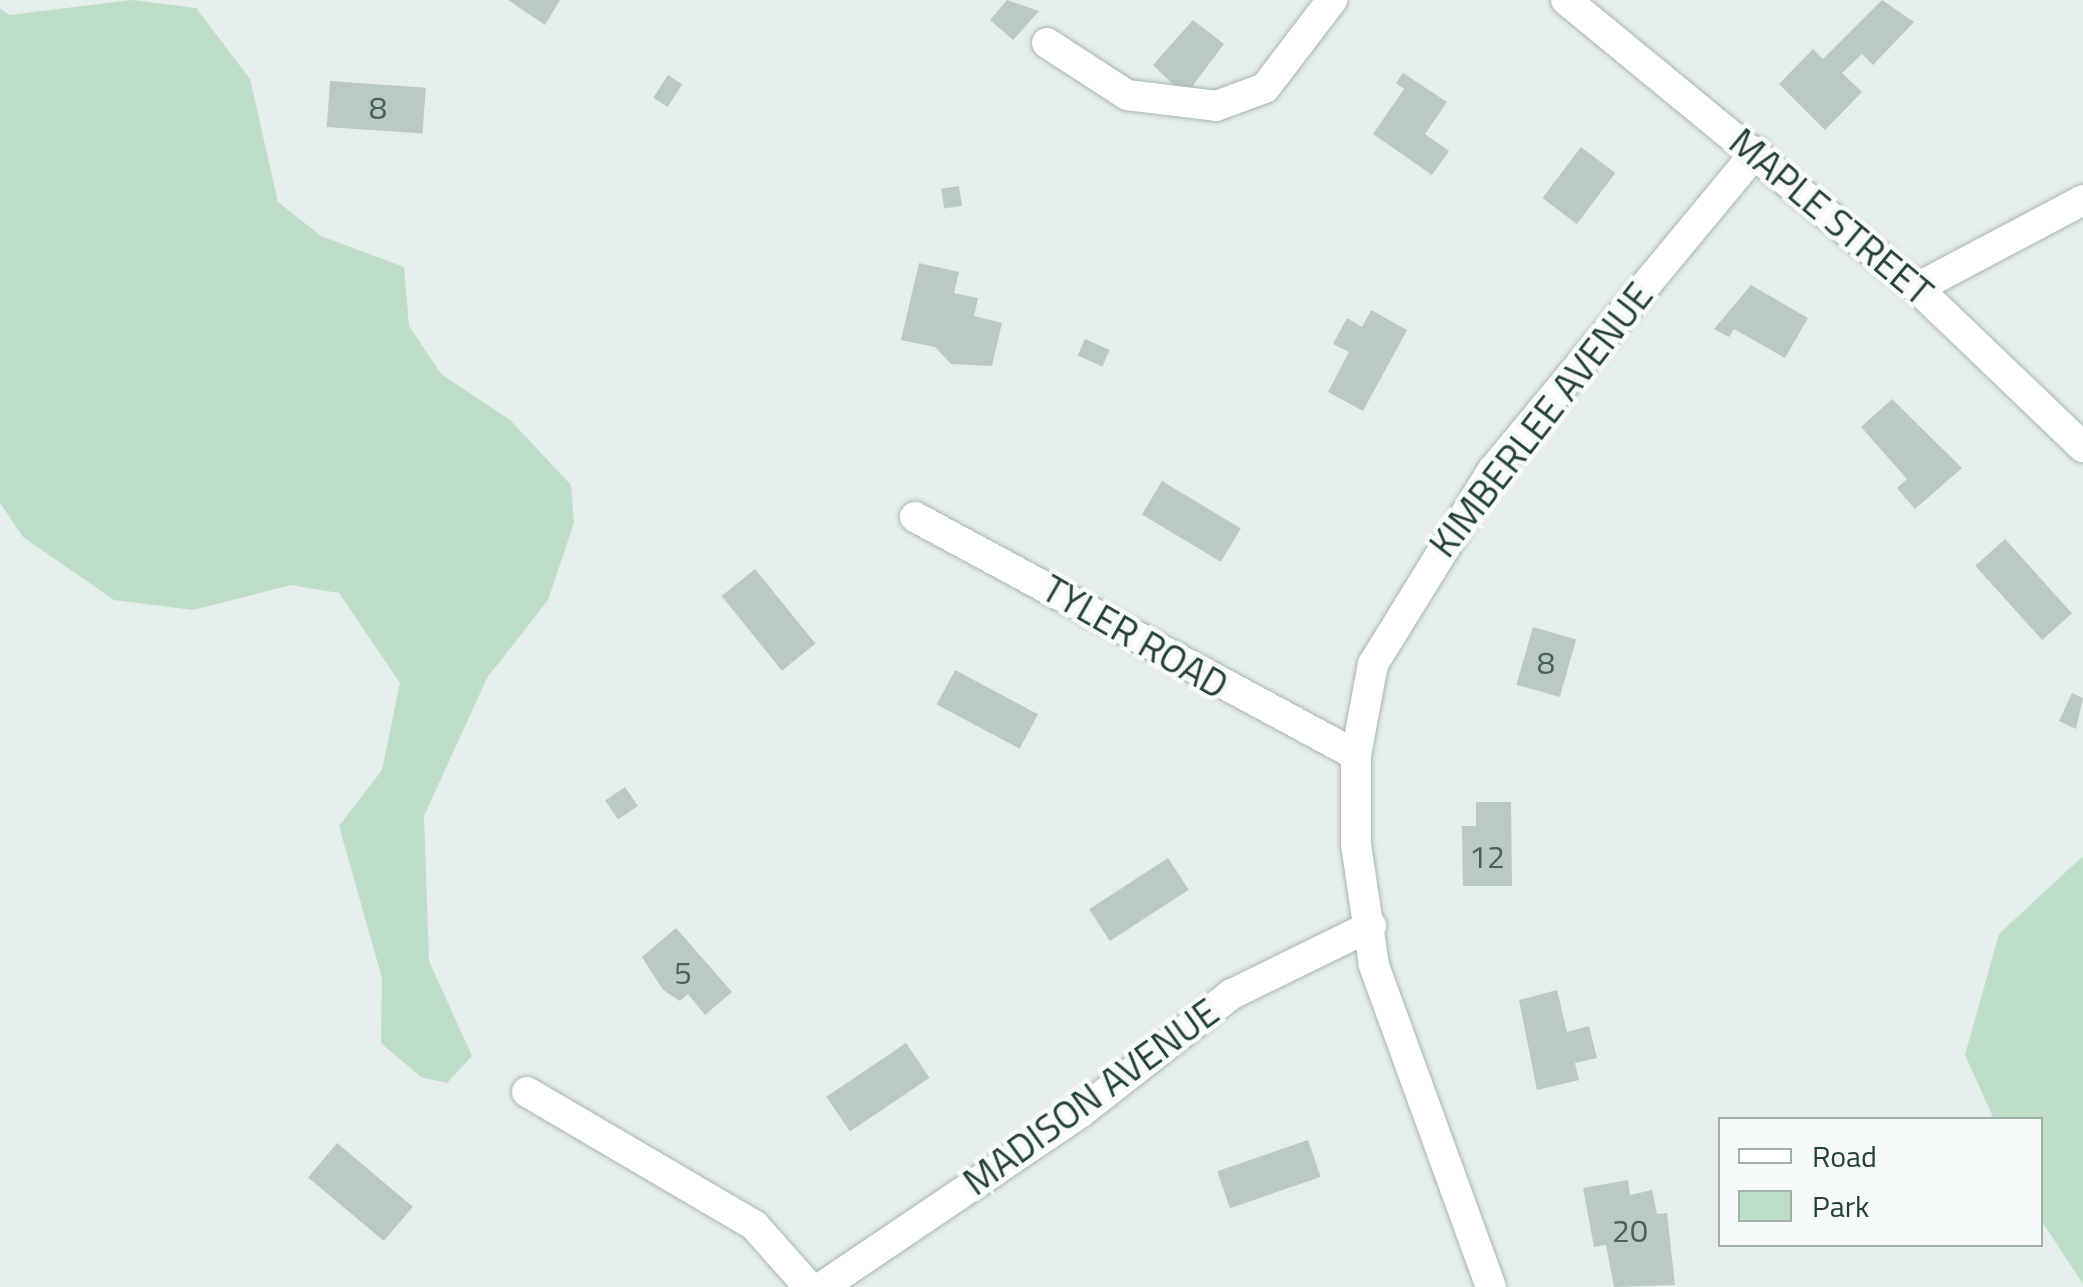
<!DOCTYPE html>
<style>
body{margin:0}
#map{position:relative;width:2083px;height:1287px;overflow:hidden;background:#e5eeea;font-family:"Titillium Web",sans-serif}
div>[style]{position:absolute}
[style*='--x']{left:calc(var(--x)*1px);top:calc(var(--y)*1px);width:calc(var(--w)*1px);rotate:calc(var(--a)*1deg)}
.green>*{inset:0;background:#bedec8}
.building>*{inset:0;background:#bac9c3;transform-origin:0 0}
.roads{filter:drop-shadow(0 0 2px #a7b6b1) drop-shadow(0 0 2px #a7b6b1)}
.minor>*{height:30px;margin:-15px;padding:0 15px;transform-origin:15px;border-radius:15px;background:#fff}
span{translate:-50% -50%;white-space:nowrap;text-align:center;line-height:1.15;-webkit-text-stroke:9px #f6faf8;paint-order:stroke}
.number-label{font-size:32px;color:#4a625c}
.number-label span{-webkit-text-stroke-width:0}
.street-label{font-size:38px;color:#244039}
.legend{position:absolute;left:1718px;top:1117px;width:325px;height:130px;box-sizing:border-box;background:#f6faf8;border:2px solid #a2b0ac;margin:0;padding:12px 18px;list-style:none;font-size:30px;color:#244039}
.legend li{display:flex;align-items:center;gap:20px;height:50px}
.legend b{width:50px;border:2px solid #a2b0ac}
</style>
<div id="map">
<div class="green">
<div style="clip-path:polygon(132px 0,196px 8px,250px 79px,278px 202px,321px 236px,404px 267px,409px 326px,441px 374px,510px 420px,571px 485px,574px 523px,548px 600px,487px 678px,424px 816px,429px 961px,472px 1056px,447px 1083px,421px 1077px,381px 1043px,382px 978px,339px 826px,382px 770px,400px 683px,339px 593px,291px 585px,193px 610px,114px 600px,23px 537px,0 503px,0 8px,9px 15px)"></div>
<div style="clip-path:polygon(2083px 856px,2083px 1284px,2041px 1220px,2040px 1120px,1994px 1119px,1965px 1055px,1999px 934px)"></div>
</div>
<div class="building">
<div style="clip-path:polygon(508px 0,560px 0,545px 25px)"></div>
<div style="clip-path:polygon(1007px 0,1039px 11px,1013px 40px,990px 20px)"></div>
<div style="clip-path:polygon(1882px 0,1914px 22px,1873px 65px,1862px 54px,1842px 73px,1862px 92px,1825px 130px,1779px 84px,1813px 49px,1823px 59px)"></div>
<div style="clip-path:polygon(1193px 20px,1224px 44px,1185px 96px,1153px 65px)"></div>
<div style="clip-path:polygon(1403px 73px,1447px 102px,1425px 134px,1449px 151px,1432px 175px,1373px 134px,1404px 89px,1396px 83px)"></div>
<div style="left:668px;top:75px;width:17px;height:27px;rotate:33deg"></div>
<div style="left:330px;top:81px;width:96px;height:46px;rotate:4deg"></div>
<div style="left:1581px;top:147px;width:43px;height:64px;rotate:37deg"></div>
<div style="left:959px;top:186px;width:20px;height:18px;rotate:81deg"></div>
<div style="clip-path:polygon(919px 263px,959px 272px,954px 293px,978px 298px,974px 316px,1002px 323px,992px 366px,951px 364px,935px 347px,901px 340px)"></div>
<div style="clip-path:polygon(1751px 285px,1808px 318px,1785px 358px,1734px 329px,1729px 337px,1714px 329px)"></div>
<div style="clip-path:polygon(1371px 310px,1407px 330px,1363px 411px,1328px 392px,1349px 352px,1333px 344px,1347px 318px,1362px 327px)"></div>
<div style="left:1085px;top:339px;width:27px;height:18px;rotate:24deg"></div>
<div style="clip-path:polygon(1892px 399px,1962px 468px,1915px 509px,1897px 488px,1907px 479px,1861px 427px)"></div>
<div style="left:1162px;top:481px;width:92px;height:39px;rotate:31deg"></div>
<div style="left:2005px;top:539px;width:100px;height:40px;rotate:48deg"></div>
<div style="left:755px;top:569px;width:96px;height:43px;rotate:51deg"></div>
<div style="left:1533px;top:627px;width:45px;height:60px;rotate:16deg"></div>
<div style="left:955px;top:670px;width:94px;height:39px;rotate:28deg"></div>
<div style="clip-path:polygon(2072px 693px,2083px 698px,2076px 729px,2059px 721px)"></div>
<div style="left:625px;top:787px;width:23px;height:24px;rotate:56deg"></div>
<div style="clip-path:polygon(1476px 802px,1511px 802px,1512px 886px,1463px 886px,1462px 826px,1476px 826px)"></div>
<div style="left:1168px;top:858px;width:38px;height:94px;rotate:57deg"></div>
<div style="clip-path:polygon(676px 928px,732px 992px,705px 1015px,688px 994px,680px 1001px,663px 990px,642px 957px)"></div>
<div style="clip-path:polygon(1557px 990px,1567px 1032px,1589px 1026px,1597px 1058px,1575px 1063px,1579px 1080px,1537px 1090px,1519px 1000px)"></div>
<div style="left:906px;top:1043px;width:42px;height:96px;rotate:56deg"></div>
<div style="left:1308px;top:1140px;width:39px;height:96px;rotate:71deg"></div>
<div style="left:337px;top:1143px;width:99px;height:45px;rotate:40deg"></div>
<div style="clip-path:polygon(1628px 1180px,1630px 1195px,1652px 1190px,1657px 1214px,1667px 1213px,1675px 1285px,1614px 1287px,1606px 1245px,1594px 1247px,1583px 1188px)"></div>
</div>
<div class="roads">
<div class="minor">
<div style="--x:1566;--y:0;--w:454;--a:39.4"></div>
<div style="--x:1917;--y:288;--w:230;--a:43.8"></div>
<div style="--x:1047;--y:43;--w:95;--a:33"></div>
<div style="--x:1127;--y:95;--w:90;--a:7"></div>
<div style="--x:1216;--y:106;--w:52;--a:-20.2"></div>
<div style="--x:1265;--y:88;--w:111;--a:-52.7"></div>
<div style="--x:1917;--y:288;--w:188;--a:-27.9"></div>
<div style="--x:915;--y:517;--w:501;--a:28.35"></div>
<div style="--x:527;--y:1092;--w:263;--a:30.4"></div>
<div style="--x:754;--y:1225;--w:83;--a:48.4"></div>
<div style="--x:822;--y:1287;--w:311;--a:-34"></div>
<div style="--x:1080;--y:1113;--w:193;--a:-38.1"></div>
<div style="--x:1232;--y:994;--w:155;--a:-26.1"></div>
<div style="--x:1491;--y:1287;--w:343;--a:-110"></div>
<div style="--x:1374;--y:965;--w:122;--a:-98.5"></div>
<div style="--x:1356;--y:844;--w:89;--a:-90"></div>
<div style="--x:1356;--y:755;--w:93;--a:-79.4"></div>
<div style="--x:1373;--y:664;--w:228;--a:-58.3"></div>
<div style="--x:1493;--y:470;--w:413;--a:-50.4"></div>
</div>
</div>
<div class="number-label">
<span style="left:378px;top:107px">8</span>
<span style="left:1546px;top:662px">8</span>
<span style="left:1487px;top:856px">12</span>
<span style="left:683px;top:972px">5</span>
<span style="left:1630px;top:1230px">20</span>
</div>
<div class="street-label">
<span style="left:1831px;top:217px;rotate:40deg">MAPLE STREET</span>
<span style="left:1541px;top:420px;rotate:-52deg">KIMBERLEE AVENUE</span>
<span style="left:1135px;top:637px;rotate:30deg">TYLER ROAD</span>
<span style="left:1091px;top:1097px;rotate:-36deg">MADISON AVENUE</span>
</div>
<ul class="legend">
<li><b style="height:12px;background:#fff"></b>Road</li>
<li><b style="height:28px;background:#bedec8"></b>Park</li>
</ul>
</div>
